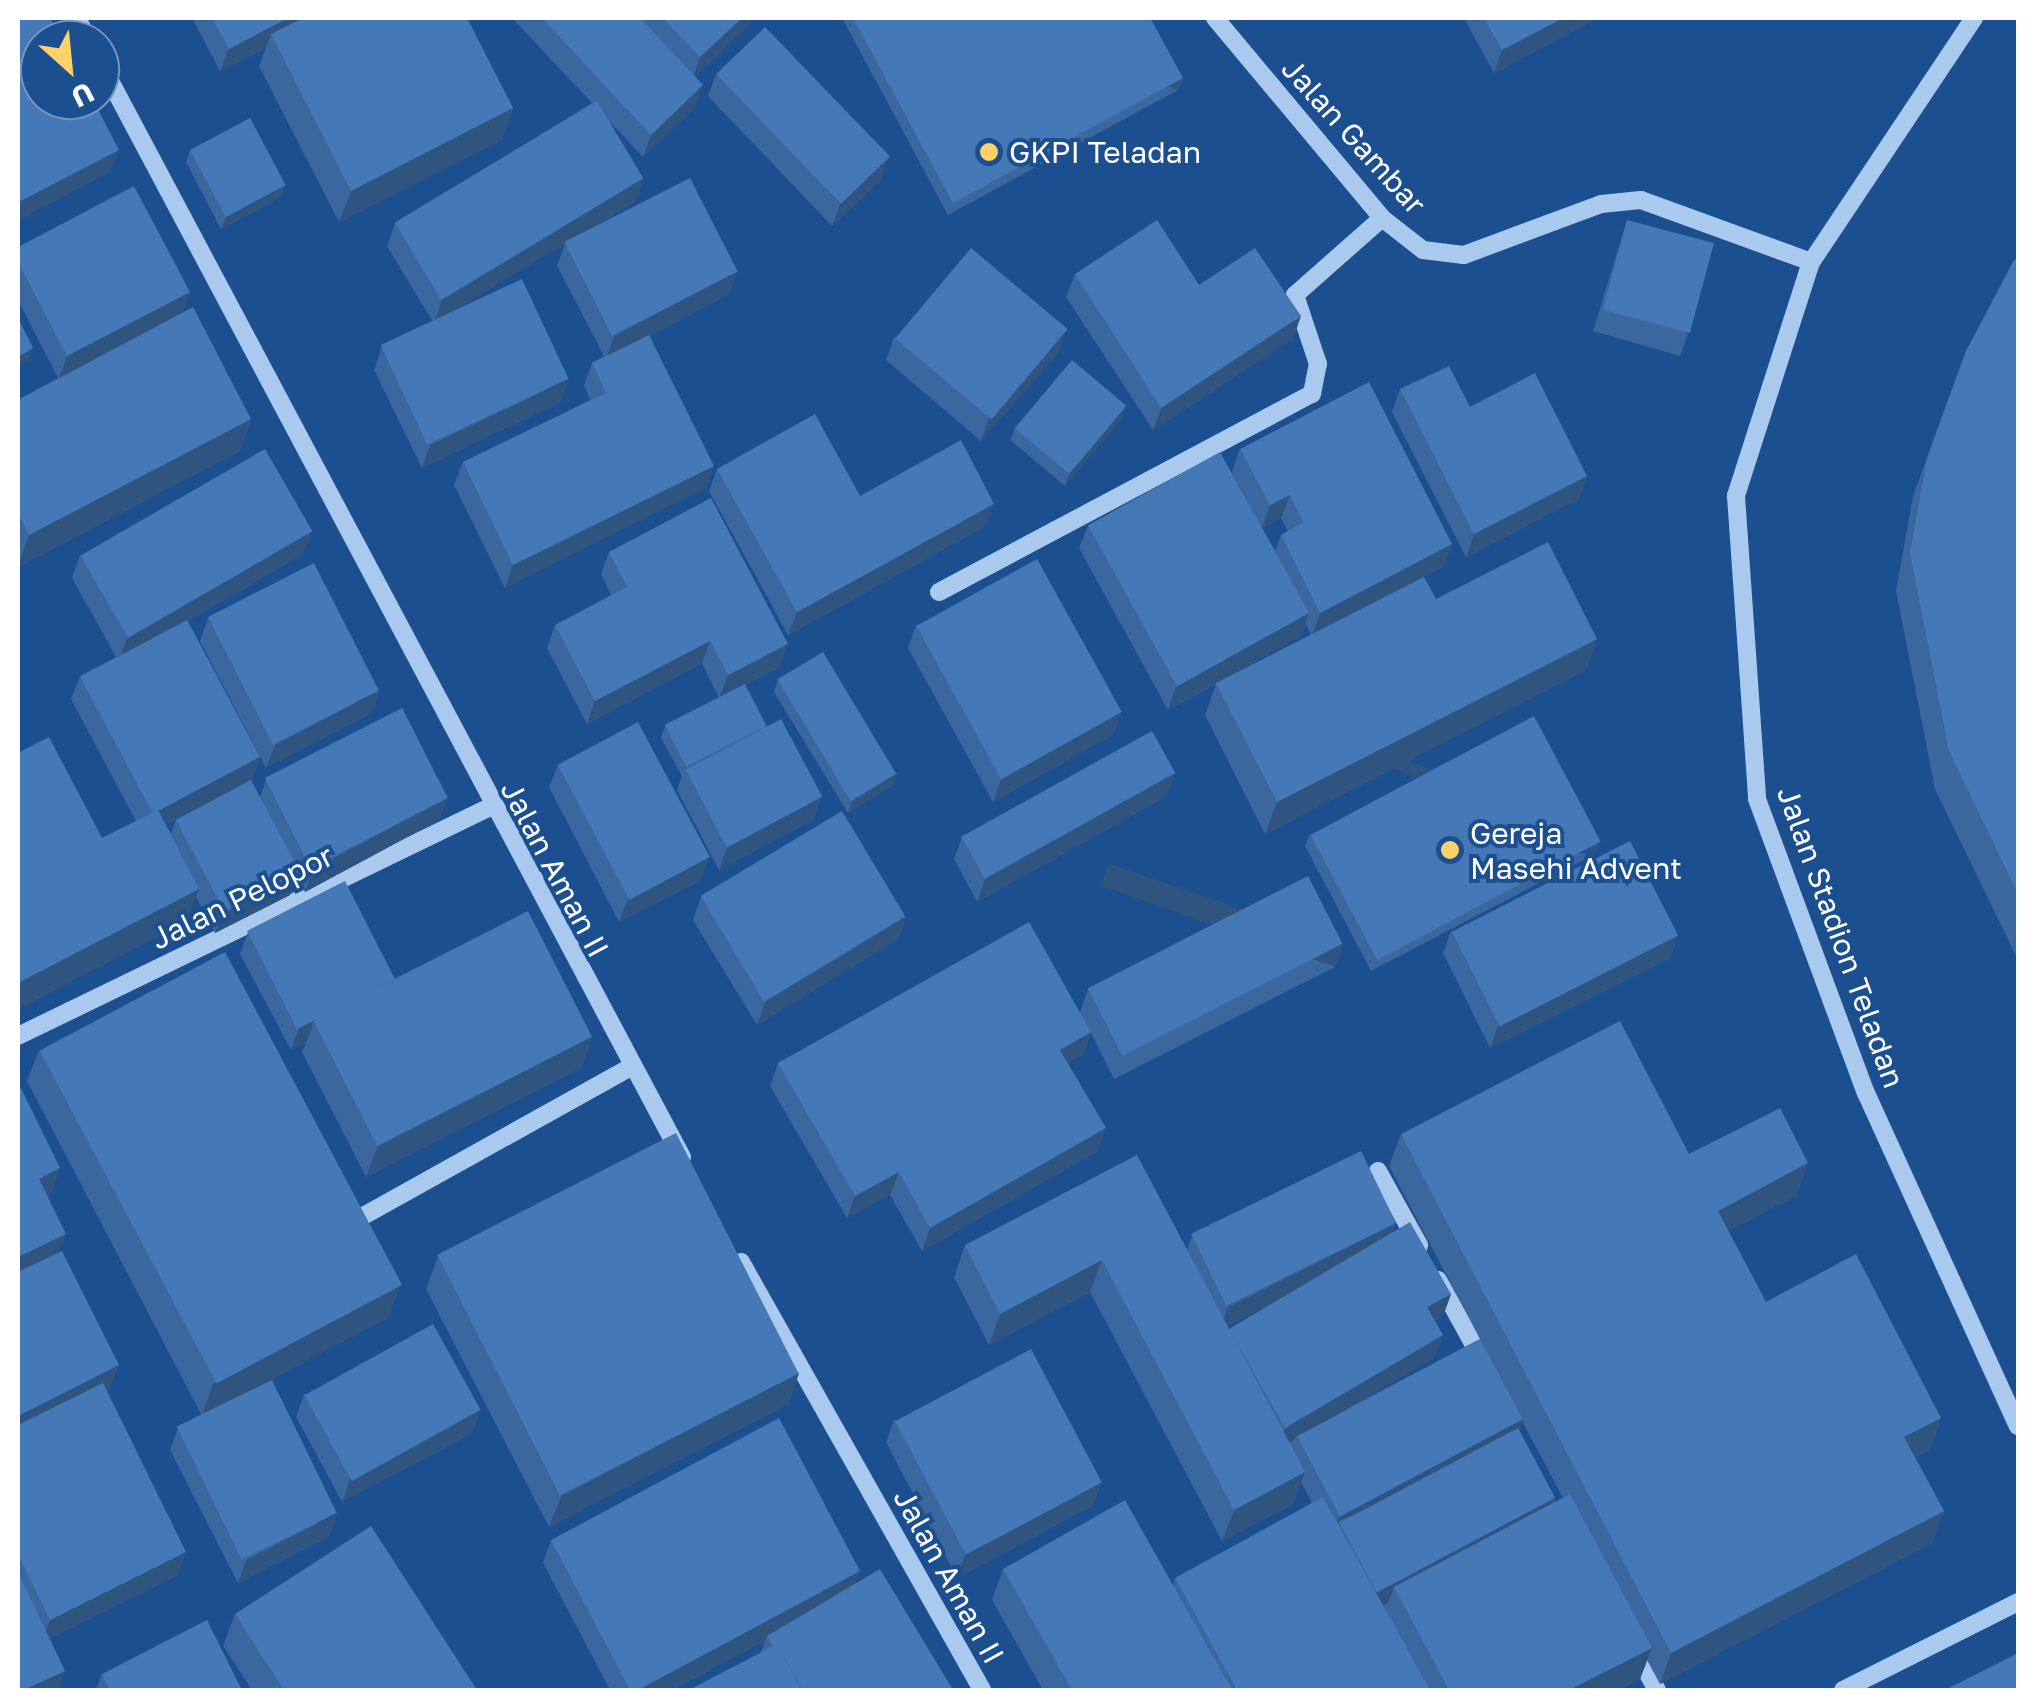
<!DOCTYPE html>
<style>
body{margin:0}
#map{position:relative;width:2036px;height:1708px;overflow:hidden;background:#1b4f8f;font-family:"Golos Text",sans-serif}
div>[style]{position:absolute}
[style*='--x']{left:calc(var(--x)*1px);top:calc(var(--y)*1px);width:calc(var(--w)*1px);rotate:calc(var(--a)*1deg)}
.minor>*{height:18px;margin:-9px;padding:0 9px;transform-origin:9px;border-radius:9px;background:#a9c9ee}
.wall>*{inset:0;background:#3a679d}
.shaded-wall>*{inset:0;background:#305480;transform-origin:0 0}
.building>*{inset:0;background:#4478b7;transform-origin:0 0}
.dots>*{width:28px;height:28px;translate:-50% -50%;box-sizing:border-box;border:5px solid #1b4f8f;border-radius:50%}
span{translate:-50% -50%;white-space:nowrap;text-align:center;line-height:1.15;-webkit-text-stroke:8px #1b4f8f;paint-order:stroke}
.street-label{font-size:30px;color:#fff}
.poi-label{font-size:30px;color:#fff}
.left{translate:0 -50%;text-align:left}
.frame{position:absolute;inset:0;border:20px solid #fff;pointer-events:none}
.north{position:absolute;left:20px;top:20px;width:100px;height:100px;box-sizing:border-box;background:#1b4f8f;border:2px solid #7695bc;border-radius:50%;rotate:153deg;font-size:28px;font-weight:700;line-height:40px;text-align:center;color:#fff}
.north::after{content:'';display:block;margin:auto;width:35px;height:45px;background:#ffd166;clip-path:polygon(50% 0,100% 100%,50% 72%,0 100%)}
</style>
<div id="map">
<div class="minor">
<div style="--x:77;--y:18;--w:25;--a:63"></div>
<div style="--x:1215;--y:18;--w:261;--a:50.1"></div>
<div style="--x:1382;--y:218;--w:52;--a:38"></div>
<div style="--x:1423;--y:250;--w:41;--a:7"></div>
<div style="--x:1464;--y:255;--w:146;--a:-20.4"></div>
<div style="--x:1601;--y:204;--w:40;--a:-5.7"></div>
<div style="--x:1641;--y:200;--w:181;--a:20"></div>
<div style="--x:1974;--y:18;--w:293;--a:123.7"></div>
<div style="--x:1811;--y:262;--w:246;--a:107.8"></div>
<div style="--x:1736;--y:496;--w:304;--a:86"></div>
<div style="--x:1757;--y:799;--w:314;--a:69.7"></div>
<div style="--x:1866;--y:1093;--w:366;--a:65.5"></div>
<div style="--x:100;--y:62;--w:1240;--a:62.01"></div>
<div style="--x:939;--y:592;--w:422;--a:-28"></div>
<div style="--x:1312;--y:394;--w:31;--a:-79"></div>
<div style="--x:1318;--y:364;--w:73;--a:-108.4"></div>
<div style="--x:1295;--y:295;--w:116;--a:-41.5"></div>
<div style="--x:18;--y:1036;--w:525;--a:-25.88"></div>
<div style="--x:1378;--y:1171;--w:85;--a:61"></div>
<div style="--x:365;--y:1215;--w:304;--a:-29.1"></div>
<div style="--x:741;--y:1262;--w:491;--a:60.6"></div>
<div style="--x:1438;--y:1280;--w:95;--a:61"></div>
<div style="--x:1633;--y:1647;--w:49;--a:60.8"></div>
<div style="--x:1843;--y:1690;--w:196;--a:-26.7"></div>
</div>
<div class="wall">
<div style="clip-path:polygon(192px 18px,467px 18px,513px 108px,502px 140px,339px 222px,259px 66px,266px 48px,220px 71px)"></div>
<div style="clip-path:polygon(512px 18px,752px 18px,748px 26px,696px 76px,695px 108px,643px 157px,609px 121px,636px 201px,569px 242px,729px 294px,650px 336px,706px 488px,505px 588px,454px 485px,463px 462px,590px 400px,584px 385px,592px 363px,604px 356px,557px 266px,565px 244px,437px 320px,561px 402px,422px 468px,374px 370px,382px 347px,433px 322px,387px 246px,395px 223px,592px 103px)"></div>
<div style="clip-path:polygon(842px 18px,1150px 18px,1183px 78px,1178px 90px,948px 215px)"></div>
<div style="clip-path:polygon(1464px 18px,1598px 18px,1494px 73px)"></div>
<div style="clip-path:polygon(716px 74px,881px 180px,832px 226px,708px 96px)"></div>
<div style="clip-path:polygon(190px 150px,285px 185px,281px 197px,221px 229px,186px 162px)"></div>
<div style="clip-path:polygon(1627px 220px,1688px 334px,1680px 356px,1593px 331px)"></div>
<div style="clip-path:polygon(18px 247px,190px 292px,183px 312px,251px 419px,240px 451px,18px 567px,18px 400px,58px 378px,18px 300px)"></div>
<div style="clip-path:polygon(2018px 256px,2018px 960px,1935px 789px,1896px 591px,1913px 496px,1966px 351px)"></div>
<div style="clip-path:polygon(1075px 274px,1199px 285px,1293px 339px,1153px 430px,1066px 297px)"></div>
<div style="clip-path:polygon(894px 337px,1059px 352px,981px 441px,886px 360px)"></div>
<div style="clip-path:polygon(1400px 389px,1470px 407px,1587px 476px,1579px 499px,1466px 557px,1392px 412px)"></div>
<div style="clip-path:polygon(1122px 418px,1065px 486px,1010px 440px,1015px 428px)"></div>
<div style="clip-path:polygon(evenodd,1240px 449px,1452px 544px,1444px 566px,1398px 590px,1597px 639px,1586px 670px,1265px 834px,1205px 715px,1216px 684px,1168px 710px,1079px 548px,1088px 526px,1255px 516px,1232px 472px,1240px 449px,1281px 518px,1288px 531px,1281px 535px,1275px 551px,1262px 528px,1281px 518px,1240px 449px,1306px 624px,1311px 635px,1224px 679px,1301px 636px,1306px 624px)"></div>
<div style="clip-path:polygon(717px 469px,860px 496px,986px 526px,788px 635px,709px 491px)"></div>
<div style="clip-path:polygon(609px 552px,780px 667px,745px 685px,814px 819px,719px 870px,677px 790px,682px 776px,661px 738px,665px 726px,719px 698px,702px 663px,587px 724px,547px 648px,555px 625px,611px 595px,601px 574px)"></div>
<div style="clip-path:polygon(evenodd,303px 554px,188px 621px,260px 757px,251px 781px,260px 798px,266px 780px,447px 798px,439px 820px,305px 892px,297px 877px,290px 895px,215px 933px,196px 897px,187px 921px,18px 1009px,18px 753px,102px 838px,136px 821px,71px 699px,80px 676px,116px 657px,72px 578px,80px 555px,303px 554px,244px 784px,176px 820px,171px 834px,166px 825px,244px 784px)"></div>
<div style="clip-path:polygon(208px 618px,372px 713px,266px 768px,200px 641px)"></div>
<div style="clip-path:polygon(916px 625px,1121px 712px,1113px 735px,993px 802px,908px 648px)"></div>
<div style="clip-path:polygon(778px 680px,897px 773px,893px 785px,848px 813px,774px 692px)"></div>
<div style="clip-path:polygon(558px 765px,701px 880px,619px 922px,549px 787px)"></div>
<div style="clip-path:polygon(1167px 796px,977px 902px,954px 859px,962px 837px)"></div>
<div style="clip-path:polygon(1310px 834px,1595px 854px,1371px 971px,1305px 846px)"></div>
<div style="clip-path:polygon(701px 897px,906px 916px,898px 939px,757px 1025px,693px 920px)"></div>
<div style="clip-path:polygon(1451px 931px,1678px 935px,1670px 958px,1490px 1048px,1443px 953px)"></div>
<div style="clip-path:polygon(248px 932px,395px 979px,582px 1067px,366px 1177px,302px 1052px,306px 1043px,291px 1050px,240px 954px)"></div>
<div style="clip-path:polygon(1343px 944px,1335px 967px,1114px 1079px,1091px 1033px,1083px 1055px,1068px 1063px,1098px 1151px,922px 1251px,890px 1195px,847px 1218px,770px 1086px,778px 1063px,1080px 1012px,1088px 989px)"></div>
<div style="clip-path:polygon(39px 1050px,400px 1286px,388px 1318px,203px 1415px,330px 1536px,238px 1583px,170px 1450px,178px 1428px,202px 1416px,27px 1081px)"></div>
<div style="clip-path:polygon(18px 1082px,49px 1199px,59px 1252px,110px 1388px,106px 1390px,178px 1575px,49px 1639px,65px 1671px,58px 1690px,18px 1690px)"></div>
<div style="clip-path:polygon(evenodd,1401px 1134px,1689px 1154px,1797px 1195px,1728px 1231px,1766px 1302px,1941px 1418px,1930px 1450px,1915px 1457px,1944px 1511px,1932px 1543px,1660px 1684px,1647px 1660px,1640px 1679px,1618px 1690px,1043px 1690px,992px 1600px,1003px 1569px,1173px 1585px,1175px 1578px,1312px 1503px,1301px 1482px,1293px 1504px,1222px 1541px,1090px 1292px,989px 1345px,954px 1277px,965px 1245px,1187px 1250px,1192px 1236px,1396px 1223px,1393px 1232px,1451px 1294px,1443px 1316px,1435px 1321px,1443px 1335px,1434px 1358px,1346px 1409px,1480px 1339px,1389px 1166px,1401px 1134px,1276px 1301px,1229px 1329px,1227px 1326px,1276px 1301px,1401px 1134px,1522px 1421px,1563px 1498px,1554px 1503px,1555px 1498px,1519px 1430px,1522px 1421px)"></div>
<div style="clip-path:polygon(438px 1257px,799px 1373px,788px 1404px,549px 1527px,426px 1289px)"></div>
<div style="clip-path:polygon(304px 1394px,480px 1410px,472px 1433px,342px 1502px,296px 1417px)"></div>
<div style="clip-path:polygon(894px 1420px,1101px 1483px,1092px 1506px,957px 1578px,886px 1442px)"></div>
<div style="clip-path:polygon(551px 1540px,856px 1583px,953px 1690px,761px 1652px,765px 1641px,672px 1690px,610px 1690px,543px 1563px)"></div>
<div style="clip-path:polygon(235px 1614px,477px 1690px,252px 1690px,223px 1646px)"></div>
<div style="clip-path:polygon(102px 1674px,242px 1690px,96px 1690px)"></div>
</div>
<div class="shaded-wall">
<div style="clip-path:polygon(288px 18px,324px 18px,271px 34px,266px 48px,220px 71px,229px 49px)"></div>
<div style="clip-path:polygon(742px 18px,752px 18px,748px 26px,692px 80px,700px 57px)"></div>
<div style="clip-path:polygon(1563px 18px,1598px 18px,1494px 73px,1502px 50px)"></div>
<div style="left:1183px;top:78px;width:13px;height:262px;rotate:113deg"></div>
<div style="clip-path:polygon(703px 85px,695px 108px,643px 157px,651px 135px)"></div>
<div style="clip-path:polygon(513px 108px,502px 140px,339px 222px,351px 191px)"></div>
<div style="clip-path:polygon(119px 150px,110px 172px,18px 221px,18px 207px,19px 202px)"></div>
<div style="clip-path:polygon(889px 157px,881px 180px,832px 226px,840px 204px)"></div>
<div style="clip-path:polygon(644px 178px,636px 201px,434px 323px,442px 300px)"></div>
<div style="clip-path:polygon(285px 185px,281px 197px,221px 229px,226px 217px)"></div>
<div style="clip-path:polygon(738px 271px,729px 294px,606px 359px,614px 336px)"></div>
<div style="clip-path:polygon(190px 292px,182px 315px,59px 379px,67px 356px)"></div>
<div style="clip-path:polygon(1301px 316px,1293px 339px,1153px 430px,1161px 408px)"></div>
<div style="clip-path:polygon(1067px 329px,1059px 352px,981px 441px,989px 418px)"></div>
<div style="clip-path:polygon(33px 348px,29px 360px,18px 367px,18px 357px)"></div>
<div style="clip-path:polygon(569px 379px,561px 402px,422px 468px,430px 445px)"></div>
<div style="clip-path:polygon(1126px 406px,1122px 418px,1065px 486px,1069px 474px)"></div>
<div style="clip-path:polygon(251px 419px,240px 451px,18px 567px,29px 535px)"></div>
<div style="clip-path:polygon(714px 466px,706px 488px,505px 588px,513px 565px)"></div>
<div style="clip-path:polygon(1587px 476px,1579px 499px,1466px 557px,1474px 534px)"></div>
<div style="clip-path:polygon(1290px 495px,1281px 518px,1262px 528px,1270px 505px)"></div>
<div style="clip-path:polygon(994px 504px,986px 526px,788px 635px,797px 612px)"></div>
<div style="clip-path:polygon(312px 532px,303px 554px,119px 661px,127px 638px)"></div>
<div style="clip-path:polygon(1452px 544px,1444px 566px,1312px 635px,1320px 613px)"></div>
<div style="clip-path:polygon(1309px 613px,1301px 636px,1168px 710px,1176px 687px)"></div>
<div style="clip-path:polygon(1597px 639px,1586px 670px,1265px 834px,1277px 802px)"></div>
<div style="clip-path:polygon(710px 641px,702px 663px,587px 724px,595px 701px)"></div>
<div style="clip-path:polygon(788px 644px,780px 667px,719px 698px,728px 675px)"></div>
<div style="clip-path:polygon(380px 690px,372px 713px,266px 768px,275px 745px)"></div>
<div style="clip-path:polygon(1121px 712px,1113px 735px,993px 802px,1001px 780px)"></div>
<div style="clip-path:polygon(260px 757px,252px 780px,144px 836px,153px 813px)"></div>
<div style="clip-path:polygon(897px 773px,893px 785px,848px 813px,852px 801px)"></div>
<div style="clip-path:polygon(1175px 773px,1167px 796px,977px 902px,985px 879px)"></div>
<div style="clip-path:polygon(822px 797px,814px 819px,719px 870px,727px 847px)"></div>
<div style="clip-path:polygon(447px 798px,439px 820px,305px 892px,313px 869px)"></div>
<div style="left:1600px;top:842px;width:13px;height:254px;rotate:113deg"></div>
<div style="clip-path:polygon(709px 858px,701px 880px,619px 922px,628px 899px)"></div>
<div style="clip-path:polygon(299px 872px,290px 895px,215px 933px,224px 910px)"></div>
<div style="clip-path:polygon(199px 889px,187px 921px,18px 1009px,18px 983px)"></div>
<div style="clip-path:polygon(906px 916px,898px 939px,757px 1025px,765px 1002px)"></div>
<div style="clip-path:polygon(1678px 935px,1670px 958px,1490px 1048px,1498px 1026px)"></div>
<div style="left:1343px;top:944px;width:24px;height:248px;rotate:109deg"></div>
<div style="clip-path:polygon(395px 979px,314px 1021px,306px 1043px,291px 1050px,299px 1028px)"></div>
<div style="clip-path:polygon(1091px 1032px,1083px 1055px,1052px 1072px,1060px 1050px)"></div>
<div style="clip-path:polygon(593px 1036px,582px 1067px,366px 1177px,378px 1146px)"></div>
<div style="clip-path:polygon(1106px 1128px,1098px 1151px,922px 1251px,930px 1228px)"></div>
<div style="clip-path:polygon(1808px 1163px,1797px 1195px,1706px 1242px,1718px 1211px)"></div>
<div style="clip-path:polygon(60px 1168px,49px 1200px,39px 1179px)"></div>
<div style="clip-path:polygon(899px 1172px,890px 1195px,847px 1218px,855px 1196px)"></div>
<div style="clip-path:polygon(1396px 1223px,1388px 1245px,1220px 1329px,1228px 1307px)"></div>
<div style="clip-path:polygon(66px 1234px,54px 1265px,18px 1283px,18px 1257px)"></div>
<div style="clip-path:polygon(1102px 1260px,1090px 1292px,989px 1345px,1000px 1314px)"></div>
<div style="clip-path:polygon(400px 1286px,388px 1318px,202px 1416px,213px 1384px)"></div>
<div style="clip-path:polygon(1451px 1294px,1443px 1316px,1419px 1330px,1427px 1307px)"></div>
<div style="clip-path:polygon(1443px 1335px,1434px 1358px,1298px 1438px,1297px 1435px,1295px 1439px,1277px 1450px,1285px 1428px)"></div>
<div style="clip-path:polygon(119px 1365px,110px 1388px,18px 1434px,18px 1416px)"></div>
<div style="clip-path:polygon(799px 1373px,788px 1404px,549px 1527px,561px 1496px)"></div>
<div style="clip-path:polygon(480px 1410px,472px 1433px,342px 1502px,350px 1479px)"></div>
<div style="clip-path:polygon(1941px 1418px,1930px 1450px,1893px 1468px,1904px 1437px)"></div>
<div style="clip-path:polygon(1523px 1419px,1515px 1442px,1339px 1521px,1331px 1539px,1339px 1516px)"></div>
<div style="clip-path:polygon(1305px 1472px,1293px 1504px,1222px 1541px,1234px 1510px)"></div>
<div style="clip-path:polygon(1101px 1483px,1092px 1506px,957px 1578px,965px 1555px)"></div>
<div style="clip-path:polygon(1555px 1498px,1547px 1521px,1394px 1587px,1388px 1603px,1368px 1614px,1376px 1591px)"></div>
<div style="clip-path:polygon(1944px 1511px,1932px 1543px,1660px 1684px,1671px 1653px)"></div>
<div style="clip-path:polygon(338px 1513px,330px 1536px,238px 1583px,246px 1560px)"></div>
<div style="clip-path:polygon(186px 1552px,178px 1575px,41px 1643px,50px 1620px)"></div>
<div style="clip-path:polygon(860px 1571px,852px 1594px,767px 1636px,765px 1641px,672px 1690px,638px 1690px)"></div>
<div style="clip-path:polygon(1652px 1648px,1640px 1679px,1618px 1690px,1569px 1690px)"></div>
<div style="clip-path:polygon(65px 1671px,58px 1690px,23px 1690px)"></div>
</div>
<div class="building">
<div style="clip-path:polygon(18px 18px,50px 18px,62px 40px,40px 40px,40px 100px,93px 100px,119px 150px,19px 202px,18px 198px)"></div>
<div style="clip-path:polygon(212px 18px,288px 18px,229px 49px)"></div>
<div style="clip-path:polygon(303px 18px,467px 18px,513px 108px,351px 191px,271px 34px)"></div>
<div style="clip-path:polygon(542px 18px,640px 18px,703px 85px,651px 135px)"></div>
<div style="clip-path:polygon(663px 18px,742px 18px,700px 57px)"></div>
<div style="clip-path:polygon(853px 18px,1150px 18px,1183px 78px,953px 203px)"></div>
<div style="clip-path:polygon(1484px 18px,1563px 18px,1502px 50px)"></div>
<div style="left:765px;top:27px;width:180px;height:68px;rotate:46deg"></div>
<div style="left:597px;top:101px;width:90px;height:236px;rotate:59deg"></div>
<div style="left:250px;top:118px;width:76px;height:68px;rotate:62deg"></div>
<div style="left:690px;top:178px;width:105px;height:141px;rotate:63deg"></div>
<div style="clip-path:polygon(134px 186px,190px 292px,67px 356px,18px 262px,18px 247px)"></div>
<div style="clip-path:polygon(1157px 220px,1199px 285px,1255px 248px,1301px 316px,1161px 408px,1075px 274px)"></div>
<div style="left:1627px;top:220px;width:90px;height:93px;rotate:15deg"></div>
<div style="left:971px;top:248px;width:126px;height:118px;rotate:40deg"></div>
<div style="clip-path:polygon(2018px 256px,2018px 894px,1949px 751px,1910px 553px,1927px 458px,1966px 351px,2013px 262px)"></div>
<div style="left:522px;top:279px;width:110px;height:156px;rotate:65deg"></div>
<div style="clip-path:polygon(193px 307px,251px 419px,29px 535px,18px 513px,18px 400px)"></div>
<div style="clip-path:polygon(18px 318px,33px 348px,18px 357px)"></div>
<div style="clip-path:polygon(649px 335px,714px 466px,513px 565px,463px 462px,606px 393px,592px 363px)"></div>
<div style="left:1072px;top:360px;width:71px;height:89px;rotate:40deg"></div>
<div style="clip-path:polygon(1449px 366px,1470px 407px,1535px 373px,1587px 476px,1474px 534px,1400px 389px)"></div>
<div style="clip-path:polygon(1369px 382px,1452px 544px,1320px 613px,1281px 535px,1303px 522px,1290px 495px,1270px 505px,1240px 449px)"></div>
<div style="clip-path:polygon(815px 414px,860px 496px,961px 440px,994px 504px,797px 612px,717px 469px)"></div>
<div style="left:265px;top:449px;width:95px;height:213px;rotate:60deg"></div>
<div style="left:1220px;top:452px;width:184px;height:151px;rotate:61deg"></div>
<div style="clip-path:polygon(711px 498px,788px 644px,728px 675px,710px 641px,595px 701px,555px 625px,627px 587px,609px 552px)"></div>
<div style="clip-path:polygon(1548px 542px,1597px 639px,1277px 802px,1216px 683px,1424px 577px,1436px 599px)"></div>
<div style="left:1037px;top:559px;width:175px;height:138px;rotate:61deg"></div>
<div style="left:314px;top:563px;width:143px;height:119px;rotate:63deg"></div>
<div style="left:187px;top:620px;width:155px;height:121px;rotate:62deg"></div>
<div style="left:823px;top:652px;width:142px;height:53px;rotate:59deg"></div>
<div style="left:745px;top:684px;width:47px;height:90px;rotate:63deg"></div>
<div style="left:402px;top:708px;width:101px;height:154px;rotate:63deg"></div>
<div style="left:1534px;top:716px;width:142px;height:253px;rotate:62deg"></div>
<div style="left:781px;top:719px;width:88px;height:108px;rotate:62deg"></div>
<div style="left:638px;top:722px;width:153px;height:91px;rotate:62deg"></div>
<div style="left:1152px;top:731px;width:48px;height:218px;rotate:61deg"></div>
<div style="clip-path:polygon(49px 737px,102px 838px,158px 810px,199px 889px,18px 983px,18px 753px)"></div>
<div style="left:251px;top:780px;width:104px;height:85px;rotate:62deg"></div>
<div style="left:842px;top:811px;width:123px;height:165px;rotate:59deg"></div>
<div style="left:1630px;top:841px;width:106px;height:200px;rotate:63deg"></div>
<div style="left:1308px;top:876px;width:76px;height:247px;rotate:63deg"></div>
<div style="left:345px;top:881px;width:110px;height:110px;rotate:63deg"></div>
<div style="left:528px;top:911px;width:141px;height:241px;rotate:63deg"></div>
<div style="clip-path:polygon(1029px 922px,1091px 1032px,1060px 1050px,1106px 1128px,930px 1228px,899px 1172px,855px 1196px,778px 1063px)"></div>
<div style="left:225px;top:952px;width:377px;height:210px;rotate:62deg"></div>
<div style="clip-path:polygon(1620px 1021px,1689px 1154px,1780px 1108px,1808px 1163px,1718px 1211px,1766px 1302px,1856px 1254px,1941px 1418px,1904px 1437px,1944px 1511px,1671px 1653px,1401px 1134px)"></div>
<div style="clip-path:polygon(18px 1082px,60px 1168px,39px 1179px,66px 1234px,18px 1257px)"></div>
<div style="left:676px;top:1133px;width:270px;height:268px;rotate:63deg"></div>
<div style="left:1361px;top:1151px;width:80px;height:189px;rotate:64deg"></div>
<div style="clip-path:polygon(1137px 1155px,1305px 1472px,1234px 1510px,1102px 1260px,1000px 1314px,965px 1245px)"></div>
<div style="clip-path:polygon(1410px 1222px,1451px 1294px,1427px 1307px,1443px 1335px,1285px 1428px,1229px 1329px)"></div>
<div style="clip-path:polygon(62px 1251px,119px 1365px,18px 1416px,18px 1272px)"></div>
<div style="left:433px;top:1324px;width:98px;height:147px;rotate:61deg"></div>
<div style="left:1480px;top:1339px;width:91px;height:207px;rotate:62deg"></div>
<div style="left:1031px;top:1349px;width:151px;height:154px;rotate:62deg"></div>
<div style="left:272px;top:1380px;width:148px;height:106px;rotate:64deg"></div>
<div style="clip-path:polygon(103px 1383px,186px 1552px,50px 1620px,18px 1554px,18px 1425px)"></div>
<div style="clip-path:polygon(779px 1418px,860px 1571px,638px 1690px,630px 1690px,551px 1540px)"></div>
<div style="left:1518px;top:1428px;width:79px;height:202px;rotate:62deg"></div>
<div style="clip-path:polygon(1570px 1494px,1652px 1648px,1569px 1690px,1449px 1690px,1394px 1587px)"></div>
<div style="clip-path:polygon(1323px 1497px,1430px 1690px,1237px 1690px,1175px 1578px)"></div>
<div style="clip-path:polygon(1125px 1500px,1232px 1690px,1072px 1690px,1003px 1569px)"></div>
<div style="clip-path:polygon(371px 1526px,477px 1690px,284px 1690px,235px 1614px)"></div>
<div style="clip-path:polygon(880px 1569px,953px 1690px,802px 1690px,777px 1644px,773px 1646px,767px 1636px)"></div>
<div style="clip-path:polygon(18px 1572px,65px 1671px,23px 1690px,18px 1690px)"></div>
<div style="clip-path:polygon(207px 1620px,242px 1690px,110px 1690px,102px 1674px)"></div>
<div style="clip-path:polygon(777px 1644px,802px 1690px,689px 1690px)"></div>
<div style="clip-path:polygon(2018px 1653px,2018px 1690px,1945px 1690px)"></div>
</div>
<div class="dots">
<div style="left:989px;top:152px;background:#ffd166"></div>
<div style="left:1450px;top:850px;background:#ffd166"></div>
</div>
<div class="street-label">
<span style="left:1354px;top:136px;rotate:48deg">Jalan Gambar</span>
<span style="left:555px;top:869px;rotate:62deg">Jalan Aman II</span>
<span style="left:242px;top:897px;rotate:-26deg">Jalan Pelopor</span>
<span style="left:1841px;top:937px;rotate:70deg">Jalan Stadion Teladan</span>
<span style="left:949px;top:1576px;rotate:61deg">Jalan Aman II</span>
</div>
<div class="poi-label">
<span class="left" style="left:1009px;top:152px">GKPI Teladan</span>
<span class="left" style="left:1470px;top:850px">Gereja<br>Masehi Advent</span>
</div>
<div class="frame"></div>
<div class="north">U</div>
</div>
